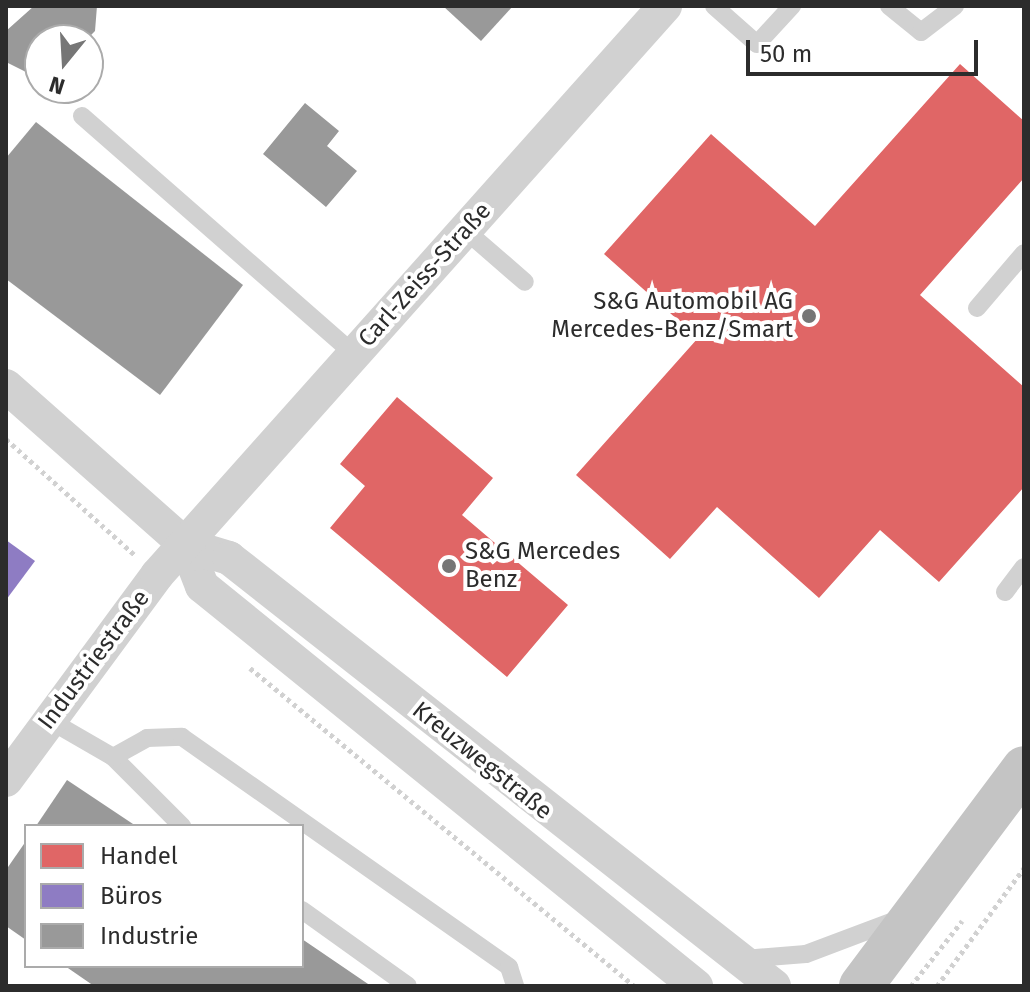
<!DOCTYPE html>
<meta charset="utf-8">
<style>
body{margin:0}
#map{position:relative;width:1030px;height:992px;overflow:hidden;background:#fff;font-family:"Fira Sans",sans-serif}
div>[style]{position:absolute}
[style*='--x']{left:calc(var(--x)*1px);top:calc(var(--y)*1px);width:calc(var(--w)*1px);rotate:calc(var(--a)*1deg)}
.shops>*{inset:0;background:#e06666}
.offices>*{inset:0;background:#8e7cc3}
.industry>*{inset:0;background:#999}
.path>*{height:5px;margin-top:-2.5px;transform-origin:0;background:repeating-linear-gradient(90deg,#d1d1d1 0 4px,transparent 0 8px)}
.lane>*{height:18px;margin:-9px;padding:0 9px;transform-origin:9px;border-radius:9px;background:#d1d1d1}
.street>*{height:34px;margin:-17px;padding:0 17px;transform-origin:17px;border-radius:17px;background:#d1d1d1}
.primary>*{height:44px;margin:-22px;padding:0 22px;transform-origin:22px;border-radius:22px;background:#c4c4c4}
.dots>*{width:22px;height:22px;translate:-50% -50%;box-sizing:border-box;border:4px solid #fff;border-radius:50%}
span{translate:-50% -50%;white-space:nowrap;text-align:center;line-height:1.15;-webkit-text-stroke:8px #fff;paint-order:stroke}
.street-label{font-size:24px;color:#2c2c2c}
.poi-label{font-size:24px;color:#2c2c2c}
.right{translate:-100% -50%;text-align:right}
.left{translate:0 -50%;text-align:left}
.frame{position:absolute;inset:0;border:8px solid #2c2c2c;pointer-events:none}
.legend{position:absolute;left:24px;top:824px;width:280px;height:144px;box-sizing:border-box;background:#fff;border:2px solid #ababab;margin:0;padding:10px 14px;list-style:none;font-size:24px;color:#2c2c2c}
.legend li{display:flex;align-items:center;gap:16px;height:40px}
.legend b{width:40px;border:2px solid #ababab}
.north{position:absolute;left:24px;top:24px;width:80px;height:80px;box-sizing:border-box;background:#fff;border:2px solid #ababab;border-radius:50%;rotate:198deg;font-size:22px;font-weight:700;line-height:32px;text-align:center;color:#2c2c2c}
.north::after{content:'';display:block;margin:auto;width:28px;height:36px;background:#767676;clip-path:polygon(50% 0,100% 100%,50% 72%,0 100%)}
.scale{position:absolute;left:746px;top:40px;width:232px;height:36px;box-sizing:border-box;border:4px solid #2c2c2c;border-top:0;padding-left:10px;font-size:24px;line-height:28px;white-space:nowrap;color:#2c2c2c;-webkit-text-stroke:6px #fff;paint-order:stroke}
</style>
<div id="map">
<div class="shops">
<div style="clip-path:polygon(960px 64px,1024px 121px,1024px 178px,920px 295px,1024px 387px,1024px 487px,939px 582px,880px 530px,819px 598px,717px 507px,670px 559px,576px 475px,698px 338px,604px 254px,711px 134px,815px 226px)"></div>
<div style="clip-path:polygon(397px 397px,493px 478px,462px 515px,568px 605px,507px 677px,330px 528px,365px 486px,340px 464px)"></div>
</div>
<div class="offices">
<div style="clip-path:polygon(6px 540px,35px 561px,6px 600px)"></div>
</div>
<div class="industry">
<div style="clip-path:polygon(34px 6px,97px 6px,95px 31px,86px 40px,40px 40px,40px 79px,6px 62px,6px 31px)"></div>
<div style="clip-path:polygon(443px 6px,513px 6px,481px 41px)"></div>
<div style="clip-path:polygon(305px 103px,339px 131px,327px 146px,357px 171px,326px 207px,263px 154px)"></div>
<div style="clip-path:polygon(36px 122px,243px 285px,160px 395px,6px 279px,6px 158px)"></div>
<div style="clip-path:polygon(67px 780px,136px 826px,36px 826px)"></div>
<div style="clip-path:polygon(26px 841px,26px 940px,6px 926px,6px 870px)"></div>
<div style="clip-path:polygon(302px 939px,371px 986px,94px 986px,65px 966px,302px 966px)"></div>
</div>
<div class="path">
<div style="--x:6;--y:439;--w:173;--a:42"></div>
<div style="--x:250;--y:668;--w:499;--a:39.6"></div>
<div style="--x:911;--y:986;--w:83;--a:-51.9"></div>
<div style="--x:937;--y:986;--w:147;--a:-53.6"></div>
</div>
<div class="lane">
<div style="--x:714;--y:6;--w:57;--a:41.5"></div>
<div style="--x:757;--y:44;--w:52;--a:-47.4"></div>
<div style="--x:889;--y:6;--w:41;--a:39.1"></div>
<div style="--x:921;--y:32;--w:43;--a:-37.4"></div>
<div style="--x:82;--y:116;--w:361;--a:41.2"></div>
<div style="--x:465;--y:230;--w:79;--a:40.9"></div>
<div style="--x:977;--y:308;--w:72;--a:-49.5"></div>
<div style="--x:1005;--y:592;--w:31;--a:-53"></div>
<div style="--x:49;--y:720;--w:74;--a:30"></div>
<div style="--x:113;--y:757;--w:98;--a:45"></div>
<div style="--x:113;--y:757;--w:39;--a:-29"></div>
<div style="--x:147;--y:738;--w:35;--a:-2"></div>
<div style="--x:182;--y:737;--w:400;--a:35.1"></div>
<div style="--x:509;--y:967;--w:20;--a:72"></div>
<div style="--x:302;--y:910;--w:130;--a:35.6"></div>
<div style="--x:744;--y:959;--w:62;--a:-4.6"></div>
<div style="--x:806;--y:954;--w:96;--a:-20.7"></div>
</div>
<div class="street">
<div style="--x:6;--y:386;--w:240;--a:41.5"></div>
<div style="--x:186;--y:545;--w:45;--a:16.8"></div>
<div style="--x:229;--y:558;--w:693;--a:38.14"></div>
<div style="--x:186;--y:545;--w:44;--a:68.7"></div>
<div style="--x:202;--y:586;--w:636;--a:39"></div>
<div style="--x:6;--y:780;--w:255;--a:-53.6"></div>
<div style="--x:157;--y:575;--w:763;--a:-48.24"></div>
</div>
<div class="primary">
<div style="--x:861;--y:986;--w:272;--a:-53.2"></div>
</div>
<div class="dots">
<div style="left:809px;top:316px;background:#767676"></div>
<div style="left:449px;top:566px;background:#767676"></div>
</div>
<div class="street-label">
<span style="left:425px;top:275px;rotate:-48deg">Carl-Zeiss-Straße</span>
<span style="left:94px;top:660px;rotate:-53deg">Industriestraße</span>
<span style="left:482px;top:761px;rotate:39deg">Kreuzwegstraße</span>
</div>
<div class="poi-label">
<span class="right" style="left:793px;top:316px">S&amp;G Automobil AG<br>Mercedes-Benz/Smart</span>
<span class="left" style="left:465px;top:566px">S&amp;G Mercedes<br>Benz</span>
</div>
<div class="frame"></div>
<ul class="legend">
<li><b style="height:22px;background:#e06666"></b>Handel</li>
<li><b style="height:22px;background:#8e7cc3"></b>Büros</li>
<li><b style="height:22px;background:#999"></b>Industrie</li>
</ul>
<div class="north">N</div>
<div class="scale">50 m</div>
</div>
